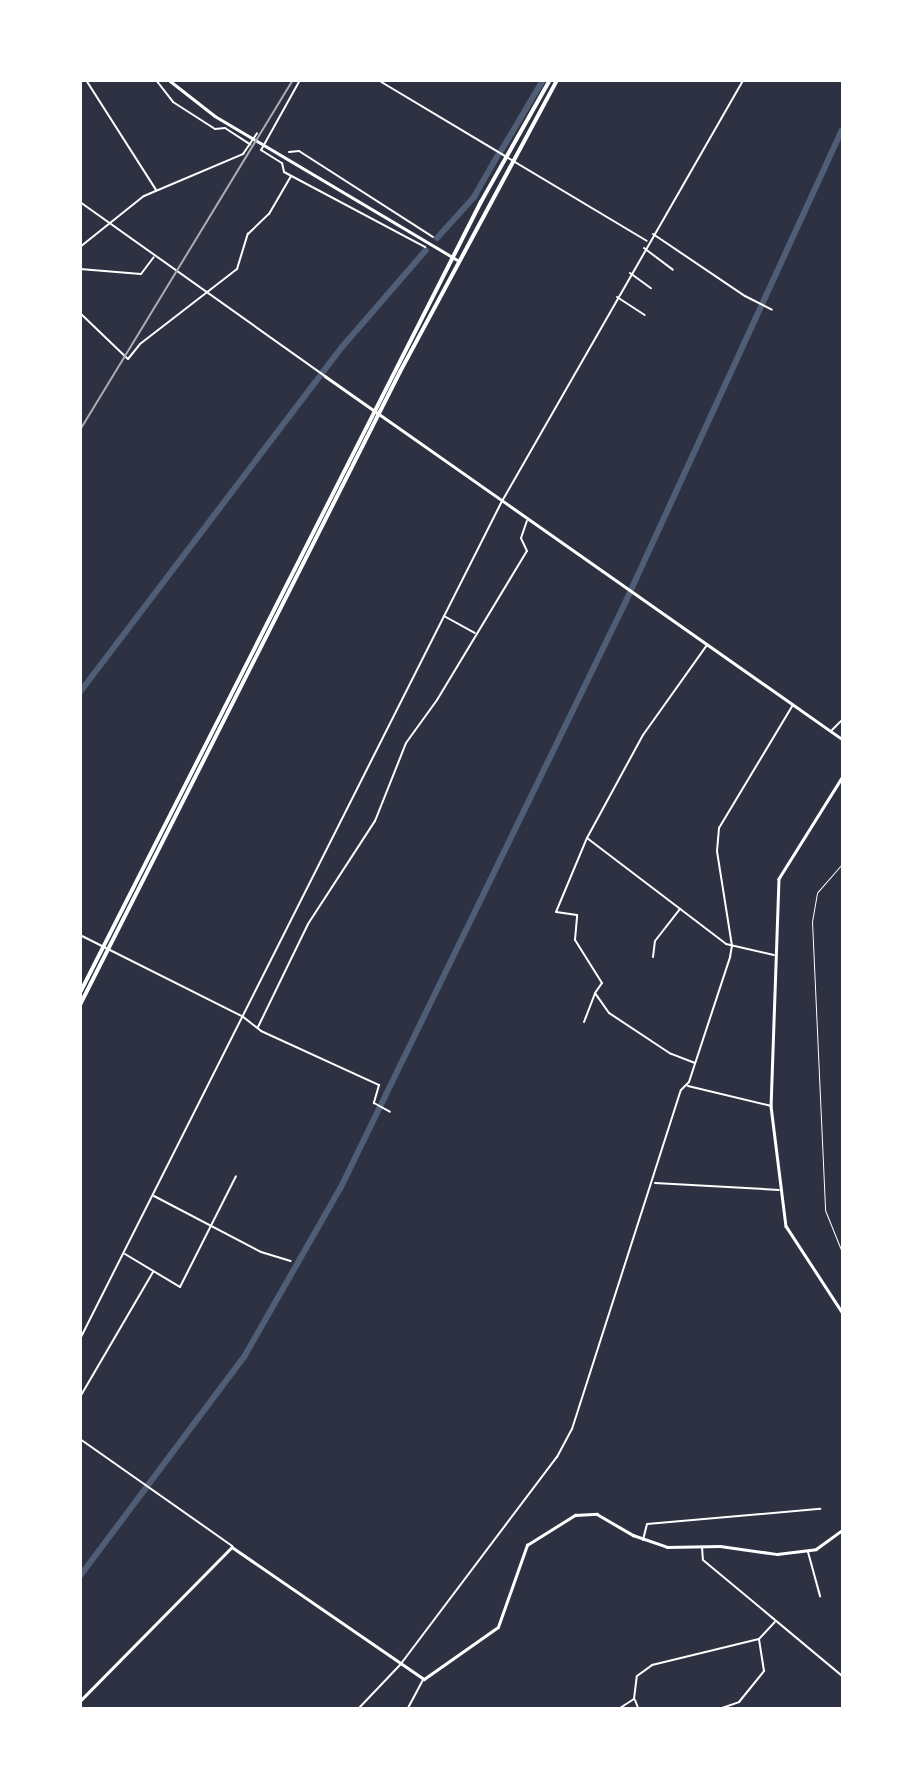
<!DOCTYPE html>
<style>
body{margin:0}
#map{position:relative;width:923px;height:1789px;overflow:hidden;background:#2d3142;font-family:"DM Sans",sans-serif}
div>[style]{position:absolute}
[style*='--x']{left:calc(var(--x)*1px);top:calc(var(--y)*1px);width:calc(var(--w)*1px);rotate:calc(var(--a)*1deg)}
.river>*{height:6px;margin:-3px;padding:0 3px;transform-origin:3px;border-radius:3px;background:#4f5d75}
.path>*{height:1px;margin:-0.5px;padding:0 0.5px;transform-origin:0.5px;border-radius:0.5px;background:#fff}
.minor>*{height:2px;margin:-1px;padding:0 1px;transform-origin:1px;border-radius:1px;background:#fff}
.tertiary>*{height:2.5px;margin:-1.25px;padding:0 1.25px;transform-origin:1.25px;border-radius:1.25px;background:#fff}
.secondary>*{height:2.5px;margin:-1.25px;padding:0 1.25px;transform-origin:1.25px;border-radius:1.25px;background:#fff}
.trunk>*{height:3.5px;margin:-1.75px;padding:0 1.75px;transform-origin:1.75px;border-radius:1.75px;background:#fff}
.rail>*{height:2px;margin:-1px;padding:0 1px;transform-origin:1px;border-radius:1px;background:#abadb3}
span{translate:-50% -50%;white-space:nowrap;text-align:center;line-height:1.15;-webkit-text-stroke:7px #fff;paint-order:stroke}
.frame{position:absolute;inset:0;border:82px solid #fff;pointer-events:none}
</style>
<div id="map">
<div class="river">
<div style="--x:501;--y:151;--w:82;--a:-59.4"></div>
<div style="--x:437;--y:238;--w:55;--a:-47.9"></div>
<div style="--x:474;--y:197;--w:48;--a:-60.3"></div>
<div style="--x:80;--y:692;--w:433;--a:-52.8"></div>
<div style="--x:342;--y:347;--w:128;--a:-49.1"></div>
<div style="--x:80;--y:1576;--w:274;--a:-53.2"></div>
<div style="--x:244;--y:1357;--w:193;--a:-60.3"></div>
<div style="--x:340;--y:1189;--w:652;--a:-64.06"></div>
<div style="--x:625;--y:603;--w:520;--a:-65.36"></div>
</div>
<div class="path">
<div style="--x:842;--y:864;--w:38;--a:131"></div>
<div style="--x:817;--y:893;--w:28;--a:100"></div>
<div style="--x:812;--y:921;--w:289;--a:87.4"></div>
<div style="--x:825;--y:1210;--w:45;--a:68"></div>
</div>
<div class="minor">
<div style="--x:86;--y:80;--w:130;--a:57.5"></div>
<div style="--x:156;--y:80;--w:28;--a:52"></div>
<div style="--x:173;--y:102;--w:50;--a:32.7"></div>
<div style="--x:215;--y:129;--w:10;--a:-6"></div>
<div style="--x:225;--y:128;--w:30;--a:33"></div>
<div style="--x:300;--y:80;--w:80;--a:119.1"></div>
<div style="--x:261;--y:150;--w:25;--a:32"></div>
<div style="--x:282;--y:163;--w:9;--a:77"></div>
<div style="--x:284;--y:172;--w:160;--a:28"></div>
<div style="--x:378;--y:80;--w:313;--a:30.9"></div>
<div style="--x:289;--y:152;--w:10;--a:-6"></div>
<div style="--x:299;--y:151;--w:159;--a:32.7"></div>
<div style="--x:80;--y:202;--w:301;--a:35.4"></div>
<div style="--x:653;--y:234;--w:111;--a:34"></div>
<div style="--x:745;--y:296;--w:30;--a:27"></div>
<div style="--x:80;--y:247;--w:82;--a:-38.6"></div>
<div style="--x:144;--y:196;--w:108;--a:-23"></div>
<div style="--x:243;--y:154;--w:25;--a:-56"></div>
<div style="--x:644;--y:248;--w:36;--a:37"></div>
<div style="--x:80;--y:269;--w:61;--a:4.7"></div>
<div style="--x:141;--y:274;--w:21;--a:-53"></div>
<div style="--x:630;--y:273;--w:26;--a:36"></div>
<div style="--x:617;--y:297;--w:33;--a:33"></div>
<div style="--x:80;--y:313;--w:66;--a:43.8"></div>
<div style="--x:128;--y:359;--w:19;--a:-51"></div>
<div style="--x:140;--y:344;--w:123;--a:-37.7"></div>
<div style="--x:237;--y:269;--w:37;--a:-73"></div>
<div style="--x:248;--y:234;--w:29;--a:-44"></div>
<div style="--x:269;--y:214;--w:44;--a:-59.9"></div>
<div style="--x:444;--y:616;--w:35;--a:29"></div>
<div style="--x:832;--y:730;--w:14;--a:-45"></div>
<div style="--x:587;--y:838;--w:175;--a:37.3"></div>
<div style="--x:726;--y:944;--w:49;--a:12.9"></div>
<div style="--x:80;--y:935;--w:181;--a:26.6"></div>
<div style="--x:242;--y:1016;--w:24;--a:38"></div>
<div style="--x:261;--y:1031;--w:130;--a:24.6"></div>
<div style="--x:379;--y:1085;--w:19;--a:106"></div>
<div style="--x:374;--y:1103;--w:18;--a:29"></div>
<div style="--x:653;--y:957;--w:16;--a:-83"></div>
<div style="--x:655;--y:941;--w:41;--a:-52"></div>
<div style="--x:584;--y:1022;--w:30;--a:-69"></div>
<div style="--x:258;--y:1027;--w:114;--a:-64.1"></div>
<div style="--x:308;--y:924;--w:123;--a:-57"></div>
<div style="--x:375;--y:821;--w:84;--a:-68.3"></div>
<div style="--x:406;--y:743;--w:53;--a:-54.2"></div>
<div style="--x:437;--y:700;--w:174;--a:-58.9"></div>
<div style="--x:527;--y:551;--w:14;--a:-115"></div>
<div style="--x:521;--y:538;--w:18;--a:-71"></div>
<div style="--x:695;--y:1063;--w:26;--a:-159"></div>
<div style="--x:671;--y:1054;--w:74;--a:-146.5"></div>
<div style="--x:609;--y:1013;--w:24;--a:-125"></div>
<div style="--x:595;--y:993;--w:12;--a:-55"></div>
<div style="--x:602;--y:983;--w:51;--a:-122.1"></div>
<div style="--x:575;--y:940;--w:25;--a:-85"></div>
<div style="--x:577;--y:915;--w:21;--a:-172"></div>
<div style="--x:556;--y:912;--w:80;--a:-67.3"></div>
<div style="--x:587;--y:838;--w:117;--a:-61.5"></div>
<div style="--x:643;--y:735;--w:110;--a:-54.6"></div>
<div style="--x:688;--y:1086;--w:85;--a:13.5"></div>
<div style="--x:655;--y:1183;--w:124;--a:3.2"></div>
<div style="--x:154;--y:1196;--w:121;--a:27.6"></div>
<div style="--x:261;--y:1252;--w:31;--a:17"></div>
<div style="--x:125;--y:1254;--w:64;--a:31"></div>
<div style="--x:180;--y:1287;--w:124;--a:-63.2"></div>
<div style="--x:80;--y:1339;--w:936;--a:-63.27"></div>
<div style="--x:501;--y:503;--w:487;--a:-60.2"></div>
<div style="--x:80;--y:1397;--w:145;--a:-59.7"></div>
<div style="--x:80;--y:1439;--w:186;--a:35.1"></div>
<div style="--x:643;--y:1540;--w:16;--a:-76"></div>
<div style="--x:647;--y:1524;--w:174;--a:-5"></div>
<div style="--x:702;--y:1547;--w:13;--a:86"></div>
<div style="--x:703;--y:1560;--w:181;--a:39.8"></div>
<div style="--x:808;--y:1552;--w:46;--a:74.7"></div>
<div style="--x:635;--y:1700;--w:9;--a:69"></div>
<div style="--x:359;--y:1708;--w:59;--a:-46.4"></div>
<div style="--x:400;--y:1665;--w:261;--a:-53"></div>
<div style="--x:557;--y:1457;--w:32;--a:-62"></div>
<div style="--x:572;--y:1429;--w:356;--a:-72.2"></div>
<div style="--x:681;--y:1090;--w:11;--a:-45"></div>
<div style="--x:689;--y:1082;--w:132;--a:-71.8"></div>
<div style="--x:730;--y:957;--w:11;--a:-80"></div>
<div style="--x:732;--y:946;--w:96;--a:-99"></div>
<div style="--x:717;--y:851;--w:23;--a:-85"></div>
<div style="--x:719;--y:828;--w:144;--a:-59"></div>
<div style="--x:408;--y:1708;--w:32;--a:-62"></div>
<div style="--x:620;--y:1708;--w:17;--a:-33"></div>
<div style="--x:634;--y:1699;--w:23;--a:-83"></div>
<div style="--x:637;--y:1676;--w:19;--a:-36"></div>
<div style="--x:652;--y:1665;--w:110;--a:-13.7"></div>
<div style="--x:722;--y:1708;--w:18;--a:-19"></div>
<div style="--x:739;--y:1702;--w:40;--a:-51"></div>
<div style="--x:764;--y:1671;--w:32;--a:-99"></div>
<div style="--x:759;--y:1639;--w:23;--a:-47"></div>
</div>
<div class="tertiary">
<div style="--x:325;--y:376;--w:632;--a:35.07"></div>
</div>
<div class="secondary">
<div style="--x:169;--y:80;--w:58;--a:38"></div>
<div style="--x:215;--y:116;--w:282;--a:30.7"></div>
<div style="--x:842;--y:778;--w:119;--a:122"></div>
<div style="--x:779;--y:879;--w:227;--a:92"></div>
<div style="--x:771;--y:1106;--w:121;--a:82.9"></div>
<div style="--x:786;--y:1226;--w:103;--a:56.9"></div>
<div style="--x:80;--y:1701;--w:216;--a:-45.4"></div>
<div style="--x:232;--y:1547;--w:233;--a:34.5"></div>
<div style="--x:424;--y:1679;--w:90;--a:-35.1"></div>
<div style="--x:498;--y:1627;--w:87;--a:-70.5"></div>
<div style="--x:527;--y:1545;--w:57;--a:-32"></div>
<div style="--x:575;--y:1515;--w:22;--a:-3"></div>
<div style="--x:597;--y:1514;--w:42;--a:30.3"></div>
<div style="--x:633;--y:1535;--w:36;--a:19"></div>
<div style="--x:667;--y:1547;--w:53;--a:-1.1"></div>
<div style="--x:720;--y:1546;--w:58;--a:8"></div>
<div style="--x:777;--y:1554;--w:39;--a:-7"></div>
<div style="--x:816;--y:1549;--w:32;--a:-36"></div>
</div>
<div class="trunk">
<div style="--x:80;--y:993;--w:887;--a:-63.12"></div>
<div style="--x:481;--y:202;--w:140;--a:-60.5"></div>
<div style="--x:80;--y:1005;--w:709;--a:-63.18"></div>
<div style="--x:400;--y:372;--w:332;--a:-61.7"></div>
</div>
<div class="rail">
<div style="--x:80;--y:430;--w:410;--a:-58.7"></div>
</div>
<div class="frame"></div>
</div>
